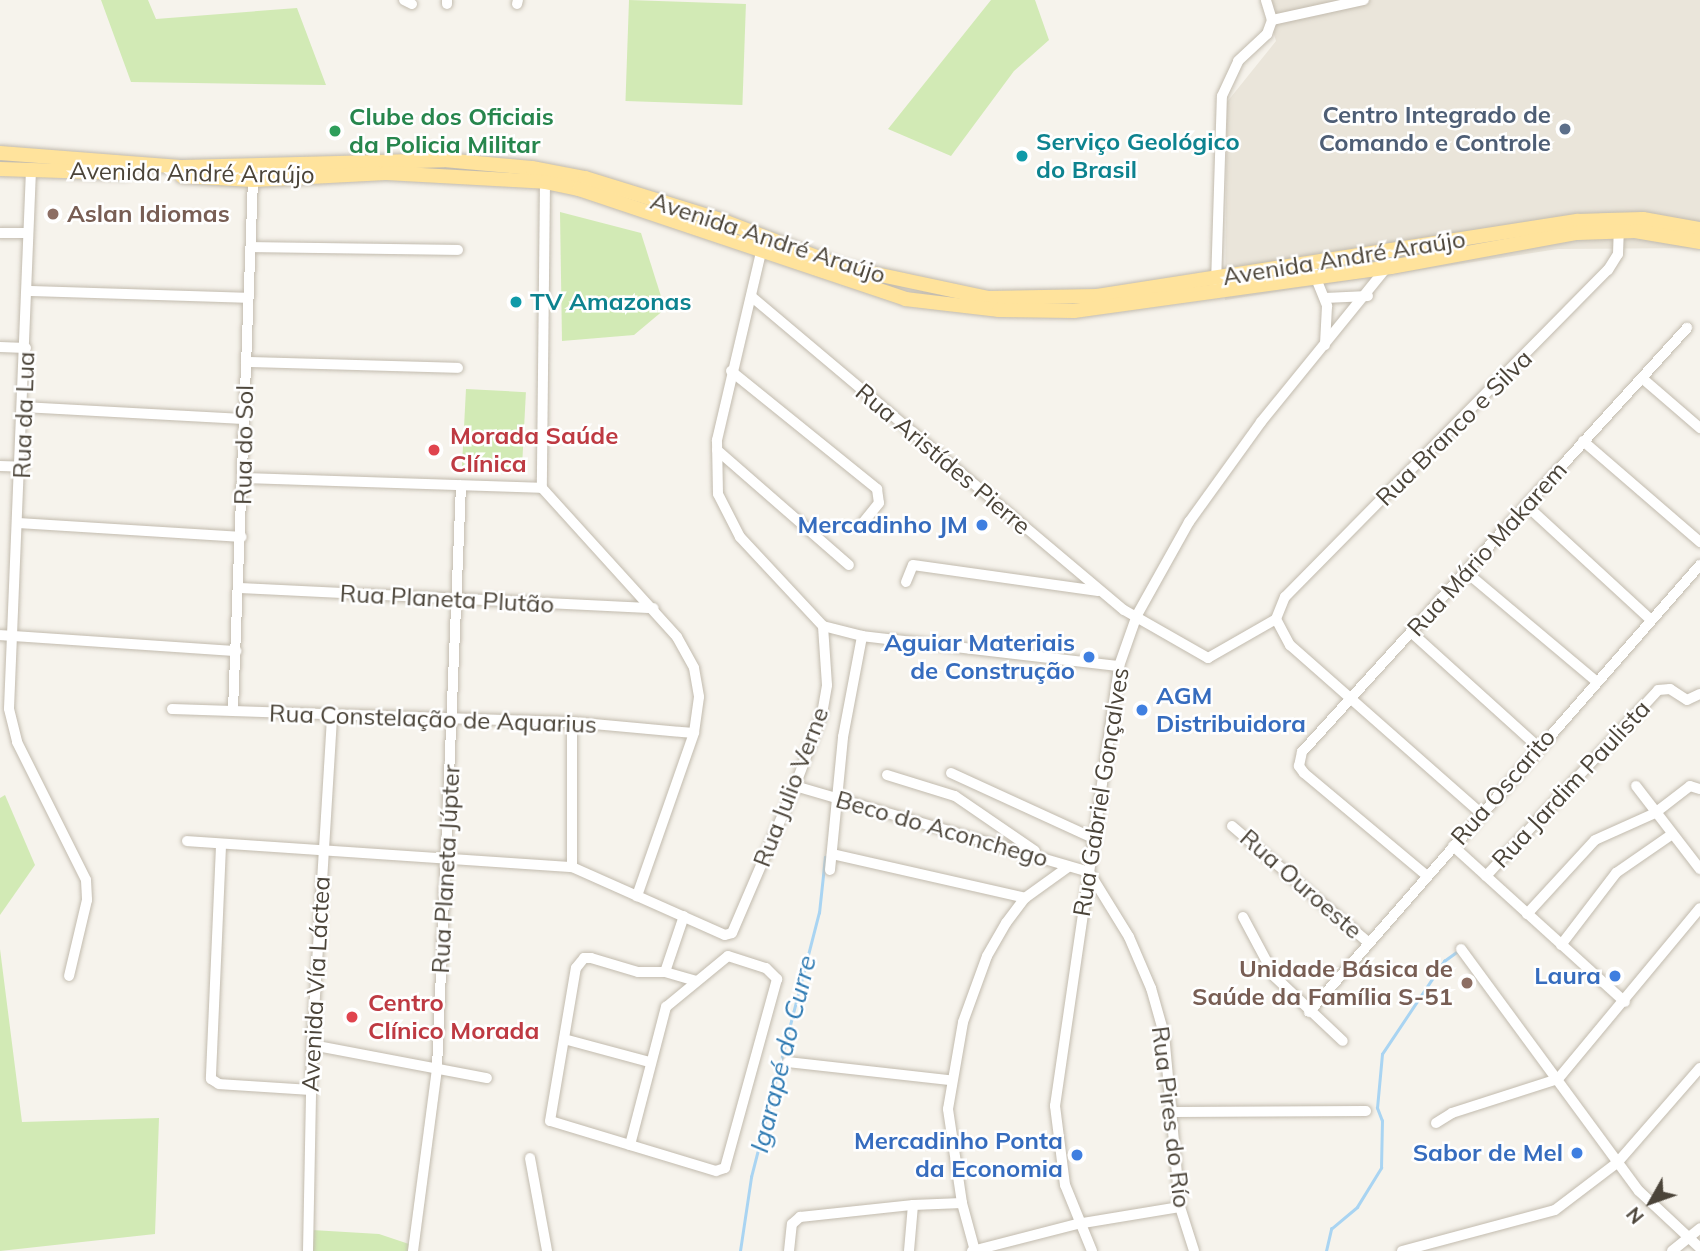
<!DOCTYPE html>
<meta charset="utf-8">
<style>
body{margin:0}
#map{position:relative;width:1700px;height:1251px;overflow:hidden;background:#f6f3ec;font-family:Mulish,sans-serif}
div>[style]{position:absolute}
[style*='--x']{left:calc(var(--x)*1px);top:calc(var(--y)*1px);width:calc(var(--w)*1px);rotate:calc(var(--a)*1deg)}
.residential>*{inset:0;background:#eae5da}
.green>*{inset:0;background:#d2eab5;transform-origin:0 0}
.stream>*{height:2.5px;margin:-1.25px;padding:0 1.25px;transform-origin:1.25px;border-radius:1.25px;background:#a9d4f2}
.roads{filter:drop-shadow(0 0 2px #c2bbae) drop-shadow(0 0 2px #c2bbae)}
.minor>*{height:10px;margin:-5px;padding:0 5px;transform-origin:5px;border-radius:5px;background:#fff}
.major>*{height:14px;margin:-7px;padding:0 7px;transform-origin:7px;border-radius:7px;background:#ffe39c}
.dots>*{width:19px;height:19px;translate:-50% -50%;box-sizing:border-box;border:4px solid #fff;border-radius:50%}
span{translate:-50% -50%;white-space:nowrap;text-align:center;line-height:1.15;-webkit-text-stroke:5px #fff;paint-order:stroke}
.service-label{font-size:24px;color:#4e5e75;font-weight:700}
.right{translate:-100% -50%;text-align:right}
.leisure-label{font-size:24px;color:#27864d;font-weight:700}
.left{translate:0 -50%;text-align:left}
.culture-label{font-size:24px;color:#0d838f;font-weight:700}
.street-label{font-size:24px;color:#4b4439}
.education-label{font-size:24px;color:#785e54;font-weight:700}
.health-label{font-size:24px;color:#be3a42;font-weight:700}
.shop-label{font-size:24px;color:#366cbe;font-weight:700}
.water-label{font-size:26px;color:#2e7ab2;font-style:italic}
.north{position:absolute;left:1616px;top:1167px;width:70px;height:70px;-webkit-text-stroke:5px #fff;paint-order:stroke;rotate:230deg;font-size:19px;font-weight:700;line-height:28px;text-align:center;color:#4b4439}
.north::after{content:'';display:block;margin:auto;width:24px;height:32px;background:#4b4439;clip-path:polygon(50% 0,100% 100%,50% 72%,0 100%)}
</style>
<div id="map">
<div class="residential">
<div style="clip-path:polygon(1264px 0,1700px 0,1700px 248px,1558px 249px,1225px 300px,1227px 102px,1276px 41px)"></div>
</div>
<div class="green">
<div style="clip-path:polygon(101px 0,148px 0,156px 19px,297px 8px,326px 85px,131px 82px)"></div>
<div style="left:629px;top:0;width:117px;height:101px;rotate:2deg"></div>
<div style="clip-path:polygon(991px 0,1035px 0,1049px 40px,1014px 71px,951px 156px,888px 129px)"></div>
<div style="clip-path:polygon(560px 212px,641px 233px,665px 309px,634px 335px,562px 341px)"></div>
<div style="left:466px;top:389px;width:60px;height:77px;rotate:3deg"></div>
<div style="clip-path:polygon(5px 795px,35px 865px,0 915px,0 798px)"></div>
<div style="clip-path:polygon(0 949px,22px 1122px,159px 1118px,155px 1234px,0 1251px)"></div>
<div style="clip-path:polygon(312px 1230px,379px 1234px,412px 1245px,412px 1251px,312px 1251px)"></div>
</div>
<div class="stream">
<div style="--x:740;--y:1251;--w:75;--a:-81.5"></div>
<div style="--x:751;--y:1177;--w:273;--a:-75.6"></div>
<div style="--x:819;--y:913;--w:56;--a:-83.9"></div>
<div style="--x:1326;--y:1251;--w:23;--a:-77"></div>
<div style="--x:1331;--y:1229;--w:34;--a:-40"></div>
<div style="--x:1357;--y:1207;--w:46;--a:-58.4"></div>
<div style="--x:1381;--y:1168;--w:47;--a:-88.8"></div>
<div style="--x:1382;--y:1121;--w:14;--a:-111"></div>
<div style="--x:1377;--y:1108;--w:54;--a:-84.7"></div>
<div style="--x:1382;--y:1054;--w:112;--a:-56.3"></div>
<div style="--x:1444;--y:961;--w:17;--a:-36"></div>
</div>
<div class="roads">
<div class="minor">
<div style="--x:404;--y:0;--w:9;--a:27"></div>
<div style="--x:447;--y:4;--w:4;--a:-90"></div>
<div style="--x:517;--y:4;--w:4;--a:-76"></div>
<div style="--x:1272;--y:20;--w:94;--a:-12.3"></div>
<div style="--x:31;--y:170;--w:539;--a:92.34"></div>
<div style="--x:9;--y:709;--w:34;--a:76"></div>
<div style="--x:17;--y:742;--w:154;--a:63.4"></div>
<div style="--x:86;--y:880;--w:20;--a:87"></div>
<div style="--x:87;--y:900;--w:78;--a:103.3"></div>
<div style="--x:545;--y:182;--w:306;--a:90.6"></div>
<div style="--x:542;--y:488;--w:201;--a:47.8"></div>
<div style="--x:677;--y:637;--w:35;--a:61"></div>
<div style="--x:694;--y:668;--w:29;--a:80"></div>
<div style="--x:699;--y:697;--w:36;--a:98"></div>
<div style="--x:694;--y:733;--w:173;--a:109.3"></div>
<div style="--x:0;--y:233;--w:28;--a:0"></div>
<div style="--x:251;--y:247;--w:207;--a:0.8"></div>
<div style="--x:1313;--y:271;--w:38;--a:68"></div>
<div style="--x:1327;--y:306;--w:39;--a:93"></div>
<div style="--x:1216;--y:284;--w:188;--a:-88.2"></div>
<div style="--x:1222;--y:96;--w:38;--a:-65"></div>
<div style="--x:1238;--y:61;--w:40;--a:-43"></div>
<div style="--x:1267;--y:34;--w:15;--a:-70"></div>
<div style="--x:1272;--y:20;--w:21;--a:-107"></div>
<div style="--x:28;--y:291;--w:220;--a:1.8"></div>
<div style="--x:752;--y:297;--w:486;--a:40.1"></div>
<div style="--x:1124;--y:610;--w:97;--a:29.7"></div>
<div style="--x:1208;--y:658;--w:78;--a:-29.8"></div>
<div style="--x:1325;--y:298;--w:43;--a:-2.7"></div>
<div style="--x:0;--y:347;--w:26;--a:2"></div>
<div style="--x:246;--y:362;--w:212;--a:1.6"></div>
<div style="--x:731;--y:371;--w:188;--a:38.9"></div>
<div style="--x:877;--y:489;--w:14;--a:82"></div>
<div style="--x:879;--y:503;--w:26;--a:129"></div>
<div style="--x:1642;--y:378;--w:77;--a:40.8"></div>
<div style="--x:23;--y:407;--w:220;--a:3.1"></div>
<div style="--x:1583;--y:441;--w:155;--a:40.8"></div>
<div style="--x:717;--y:450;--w:175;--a:41.1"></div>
<div style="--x:0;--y:466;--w:23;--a:2"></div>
<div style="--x:242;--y:478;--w:300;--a:1.9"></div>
<div style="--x:1526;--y:505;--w:168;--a:42.6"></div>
<div style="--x:19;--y:523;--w:223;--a:3.6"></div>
<div style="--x:1466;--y:572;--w:170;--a:40"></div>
<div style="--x:906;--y:582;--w:18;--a:-68"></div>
<div style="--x:913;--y:565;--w:187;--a:8"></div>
<div style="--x:240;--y:588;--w:414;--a:2.8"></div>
<div style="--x:1276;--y:619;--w:24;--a:-68"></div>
<div style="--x:1285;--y:597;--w:460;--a:-45.4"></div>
<div style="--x:1608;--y:270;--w:19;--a:-58"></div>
<div style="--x:1618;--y:254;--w:23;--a:-88"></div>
<div style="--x:1276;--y:619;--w:30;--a:62"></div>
<div style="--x:1290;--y:645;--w:256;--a:41.4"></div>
<div style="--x:823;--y:626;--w:40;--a:14.4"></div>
<div style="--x:862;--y:636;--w:259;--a:6.7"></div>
<div style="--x:1412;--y:633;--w:170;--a:42.1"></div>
<div style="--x:0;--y:635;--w:237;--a:3.9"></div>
<div style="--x:172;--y:709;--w:400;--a:1.9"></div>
<div style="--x:572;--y:722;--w:122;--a:5.2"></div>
<div style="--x:233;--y:710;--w:530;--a:-87.84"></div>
<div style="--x:951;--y:773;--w:156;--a:24.6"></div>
<div style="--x:887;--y:775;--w:71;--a:17.2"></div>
<div style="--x:955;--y:796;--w:97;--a:34.5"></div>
<div style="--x:795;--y:786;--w:306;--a:16.3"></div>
<div style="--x:1636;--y:786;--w:105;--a:52.4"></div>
<div style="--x:1232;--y:826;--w:180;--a:40.5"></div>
<div style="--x:187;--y:841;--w:386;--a:3.9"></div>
<div style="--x:572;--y:867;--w:167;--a:24"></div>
<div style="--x:725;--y:935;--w:7;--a:-16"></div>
<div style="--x:732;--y:933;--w:160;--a:-66.8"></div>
<div style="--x:795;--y:786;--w:77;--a:-69.4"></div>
<div style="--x:822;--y:714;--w:29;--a:-80"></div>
<div style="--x:827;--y:685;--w:59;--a:-93.9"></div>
<div style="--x:823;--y:626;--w:122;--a:-133"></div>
<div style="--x:740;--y:537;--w:48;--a:-117.1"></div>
<div style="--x:718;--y:494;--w:54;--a:-91.1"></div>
<div style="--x:717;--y:440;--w:193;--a:-76.8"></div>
<div style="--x:221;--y:846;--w:233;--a:92.5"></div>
<div style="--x:211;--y:1079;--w:9;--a:32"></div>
<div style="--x:219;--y:1084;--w:91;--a:3.8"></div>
<div style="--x:1453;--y:846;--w:232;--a:42.2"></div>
<div style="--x:832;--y:854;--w:198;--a:12.8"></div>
<div style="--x:572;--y:867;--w:145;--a:-90"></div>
<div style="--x:830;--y:870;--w:134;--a:-84.4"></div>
<div style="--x:843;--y:737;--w:103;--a:-79.3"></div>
<div style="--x:1089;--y:872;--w:76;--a:58.4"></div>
<div style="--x:1129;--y:937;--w:56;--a:66.7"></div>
<div style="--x:1151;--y:988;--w:48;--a:74.2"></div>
<div style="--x:1164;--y:1034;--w:174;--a:84.7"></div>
<div style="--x:1180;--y:1207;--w:46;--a:72.3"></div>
<div style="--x:1426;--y:875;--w:159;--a:-140.1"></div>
<div style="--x:1304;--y:773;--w:9;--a:-126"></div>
<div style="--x:1299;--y:766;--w:14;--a:-78"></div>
<div style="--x:1302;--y:752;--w:573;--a:-47.76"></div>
<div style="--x:1486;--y:876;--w:253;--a:-47.2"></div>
<div style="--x:1658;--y:690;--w:12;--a:-5"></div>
<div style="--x:1670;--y:689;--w:20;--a:33"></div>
<div style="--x:1687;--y:700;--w:14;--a:-25"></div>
<div style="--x:1527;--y:914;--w:100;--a:-47.4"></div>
<div style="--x:1595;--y:840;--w:66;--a:-24.2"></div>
<div style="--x:1655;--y:813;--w:44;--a:-37.6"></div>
<div style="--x:1690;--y:786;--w:10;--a:17"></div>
<div style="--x:1243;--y:917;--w:68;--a:61.9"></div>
<div style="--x:1275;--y:977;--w:93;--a:43.3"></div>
<div style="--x:1561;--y:945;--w:91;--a:-52.6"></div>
<div style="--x:1616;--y:873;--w:67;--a:-34.6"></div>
<div style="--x:1461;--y:949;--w:300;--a:53.7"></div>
<div style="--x:1639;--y:1191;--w:83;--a:43.1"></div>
<div style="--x:665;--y:972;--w:59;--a:-71.3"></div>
<div style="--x:1309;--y:1012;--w:594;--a:-48.82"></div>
<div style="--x:564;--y:1039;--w:88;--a:15.1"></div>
<div style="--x:312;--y:1045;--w:178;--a:10.7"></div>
<div style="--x:788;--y:1062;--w:162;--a:6.4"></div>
<div style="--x:1173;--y:1112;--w:193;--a:-0.3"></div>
<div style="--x:1436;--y:1123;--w:19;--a:-32"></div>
<div style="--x:1452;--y:1113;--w:111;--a:-17.8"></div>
<div style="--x:1558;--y:1079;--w:222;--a:-50.3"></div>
<div style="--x:630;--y:1145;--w:143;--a:-75.4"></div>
<div style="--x:666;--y:1007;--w:80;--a:-39.4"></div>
<div style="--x:728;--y:956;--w:40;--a:18"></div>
<div style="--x:766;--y:968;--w:16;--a:45"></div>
<div style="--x:777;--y:979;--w:196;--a:105.4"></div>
<div style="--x:725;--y:1168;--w:9;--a:162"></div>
<div style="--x:716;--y:1171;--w:173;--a:-163.2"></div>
<div style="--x:550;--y:1121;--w:155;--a:-80.4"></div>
<div style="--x:576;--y:968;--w:13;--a:-51"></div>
<div style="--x:584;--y:958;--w:7;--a:0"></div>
<div style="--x:591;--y:958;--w:49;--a:16.6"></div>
<div style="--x:638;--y:972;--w:27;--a:0"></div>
<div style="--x:665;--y:972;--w:32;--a:16"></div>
<div style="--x:530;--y:1158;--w:95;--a:79.6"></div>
<div style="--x:913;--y:1205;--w:49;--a:-2.3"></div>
<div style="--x:308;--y:1251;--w:206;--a:-88.9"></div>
<div style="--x:312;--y:1045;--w:329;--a:-86.5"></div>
<div style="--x:413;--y:1251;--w:185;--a:-82.5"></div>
<div style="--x:437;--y:1068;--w:583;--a:-87.64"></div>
<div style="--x:789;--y:1251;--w:27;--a:-84"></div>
<div style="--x:792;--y:1224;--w:11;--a:-41"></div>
<div style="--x:800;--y:1217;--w:114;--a:-6.1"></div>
<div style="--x:913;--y:1205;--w:46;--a:95"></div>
<div style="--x:972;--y:1251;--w:108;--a:-14.4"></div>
<div style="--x:1077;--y:1224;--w:104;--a:-9.4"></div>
<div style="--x:975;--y:1251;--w:50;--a:-105.2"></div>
<div style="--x:962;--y:1203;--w:95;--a:-98.5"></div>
<div style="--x:948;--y:1109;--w:88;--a:-80.2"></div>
<div style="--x:963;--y:1022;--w:70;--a:-70"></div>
<div style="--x:987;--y:956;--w:38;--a:-60"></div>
<div style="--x:1006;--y:923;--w:31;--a:-53"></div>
<div style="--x:1025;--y:898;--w:53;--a:-35.8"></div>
<div style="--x:1092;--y:1251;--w:71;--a:-112.2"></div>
<div style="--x:1065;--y:1185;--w:80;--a:-97.2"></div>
<div style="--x:1055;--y:1106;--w:445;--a:-81.7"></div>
<div style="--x:1119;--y:666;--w:54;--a:-70.6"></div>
<div style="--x:1137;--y:615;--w:107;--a:-60.8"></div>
<div style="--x:1189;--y:522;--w:123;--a:-54.2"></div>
<div style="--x:1261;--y:422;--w:205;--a:-50.9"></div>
<div style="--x:1402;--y:1251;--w:158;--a:-15"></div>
<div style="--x:1555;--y:1210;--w:78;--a:-37.2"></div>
<div style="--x:1617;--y:1163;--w:126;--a:-48.9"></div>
<div style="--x:1672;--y:1251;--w:36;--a:-39"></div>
</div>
<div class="major">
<div style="--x:0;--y:153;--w:184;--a:4.4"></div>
<div style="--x:183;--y:167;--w:261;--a:-1.5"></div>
<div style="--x:444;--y:160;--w:88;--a:5.2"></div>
<div style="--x:532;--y:168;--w:54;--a:10.7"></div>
<div style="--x:585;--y:178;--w:142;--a:17.2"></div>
<div style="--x:721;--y:220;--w:131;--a:21.1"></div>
<div style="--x:843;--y:267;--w:149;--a:12"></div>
<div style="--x:989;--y:298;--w:108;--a:-1.1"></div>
<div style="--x:1097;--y:296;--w:487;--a:-8.9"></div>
<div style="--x:1578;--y:221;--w:65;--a:-1.8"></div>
<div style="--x:1643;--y:219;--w:58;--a:10"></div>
<div style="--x:0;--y:169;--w:126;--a:1.8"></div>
<div style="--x:182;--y:176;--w:71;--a:3.2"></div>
<div style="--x:253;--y:180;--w:133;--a:-3"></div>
<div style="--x:386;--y:173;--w:159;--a:3.2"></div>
<div style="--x:545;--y:182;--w:35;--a:12"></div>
<div style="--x:579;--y:189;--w:344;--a:18.6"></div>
<div style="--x:905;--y:299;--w:95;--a:6.7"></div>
<div style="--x:999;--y:310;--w:75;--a:0.8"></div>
<div style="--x:1074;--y:311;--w:320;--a:-7.9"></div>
<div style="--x:1391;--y:267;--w:189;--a:-10.4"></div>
<div style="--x:1577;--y:233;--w:58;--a:-2"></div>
<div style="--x:1635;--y:231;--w:66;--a:9.6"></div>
</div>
</div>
<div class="dots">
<div style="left:1565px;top:129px;background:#5c6f8a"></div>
<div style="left:335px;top:131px;background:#2e9e5b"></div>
<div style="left:1022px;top:156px;background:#0f9aa8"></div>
<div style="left:53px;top:214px;background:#8d6e63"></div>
<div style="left:516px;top:302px;background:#0f9aa8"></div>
<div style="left:434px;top:450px;background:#e0444e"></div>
<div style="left:982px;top:525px;background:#3f7fe0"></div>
<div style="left:1089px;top:657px;background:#3f7fe0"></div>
<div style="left:1142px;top:710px;background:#3f7fe0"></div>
<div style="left:1615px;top:976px;background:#3f7fe0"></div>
<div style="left:1467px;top:983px;background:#8d6e63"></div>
<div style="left:352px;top:1017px;background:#e0444e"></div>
<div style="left:1577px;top:1153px;background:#3f7fe0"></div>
<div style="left:1077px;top:1155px;background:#3f7fe0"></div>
</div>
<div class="service-label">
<span class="right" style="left:1551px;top:129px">Centro Integrado de<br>Comando e Controle</span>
</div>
<div class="leisure-label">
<span class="left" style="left:349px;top:131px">Clube dos Oficiais<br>da Policia Militar</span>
</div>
<div class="culture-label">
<span class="left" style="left:1036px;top:156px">Serviço Geológico<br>do Brasil</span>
<span class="left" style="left:530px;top:302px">TV Amazonas</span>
</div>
<div class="street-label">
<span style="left:192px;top:173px;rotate:1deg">Avenida André Araújo</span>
<span style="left:768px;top:238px;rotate:18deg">Avenida André Araújo</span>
<span style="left:1344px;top:258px;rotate:-9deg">Avenida André Araújo</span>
<span style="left:24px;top:415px;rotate:-88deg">Rua da Lua</span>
<span style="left:1454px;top:428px;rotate:-45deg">Rua Branco e Silva</span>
<span style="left:244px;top:445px;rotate:-89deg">Rua do Sol</span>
<span style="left:943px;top:459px;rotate:40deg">Rua Aristídes Pierre</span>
<span style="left:1487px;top:549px;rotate:-48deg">Rua Mário Makarem</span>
<span style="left:447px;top:599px;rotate:3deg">Rua Planeta Plutão</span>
<span style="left:433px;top:719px;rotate:2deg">Rua Constelação de Aquarius</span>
<span style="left:1571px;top:784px;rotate:-47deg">Rua Jardim Paulista</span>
<span style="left:791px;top:787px;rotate:-69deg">Rua Julio Verne</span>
<span style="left:1503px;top:787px;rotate:-49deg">Rua Oscarito</span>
<span style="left:1101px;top:792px;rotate:-81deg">Rua Gabriel Gonçalves</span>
<span style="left:942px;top:829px;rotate:16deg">Beco do Aconchego</span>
<span style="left:446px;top:869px;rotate:-87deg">Rua Planeta Júpter</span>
<span style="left:1301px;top:884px;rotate:41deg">Rua Ouroeste</span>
<span style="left:316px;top:984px;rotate:-87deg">Avenida Vía Láctea</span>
<span style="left:1171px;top:1117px;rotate:83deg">Rua Pires do Río</span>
</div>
<div class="education-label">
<span class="left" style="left:67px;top:214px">Aslan Idiomas</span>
<span class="right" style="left:1453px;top:983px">Unidade Básica de<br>Saúde da Família S-51</span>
</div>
<div class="health-label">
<span class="left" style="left:450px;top:450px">Morada Saúde<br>Clínica</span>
<span class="left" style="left:368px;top:1017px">Centro<br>Clínico Morada</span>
</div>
<div class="shop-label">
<span class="right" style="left:968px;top:525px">Mercadinho JM</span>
<span class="right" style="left:1075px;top:657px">Aguiar Materiais<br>de Construção</span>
<span class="left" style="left:1156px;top:710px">AGM<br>Distribuidora</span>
<span class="right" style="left:1601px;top:976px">Laura</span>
<span class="right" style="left:1063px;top:1155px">Mercadinho Ponta<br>da Economia</span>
<span class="right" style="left:1563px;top:1153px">Sabor de Mel</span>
</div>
<div class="water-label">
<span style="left:783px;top:1054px;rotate:-76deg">Igarapé do Curre</span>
</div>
<div class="north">N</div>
</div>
